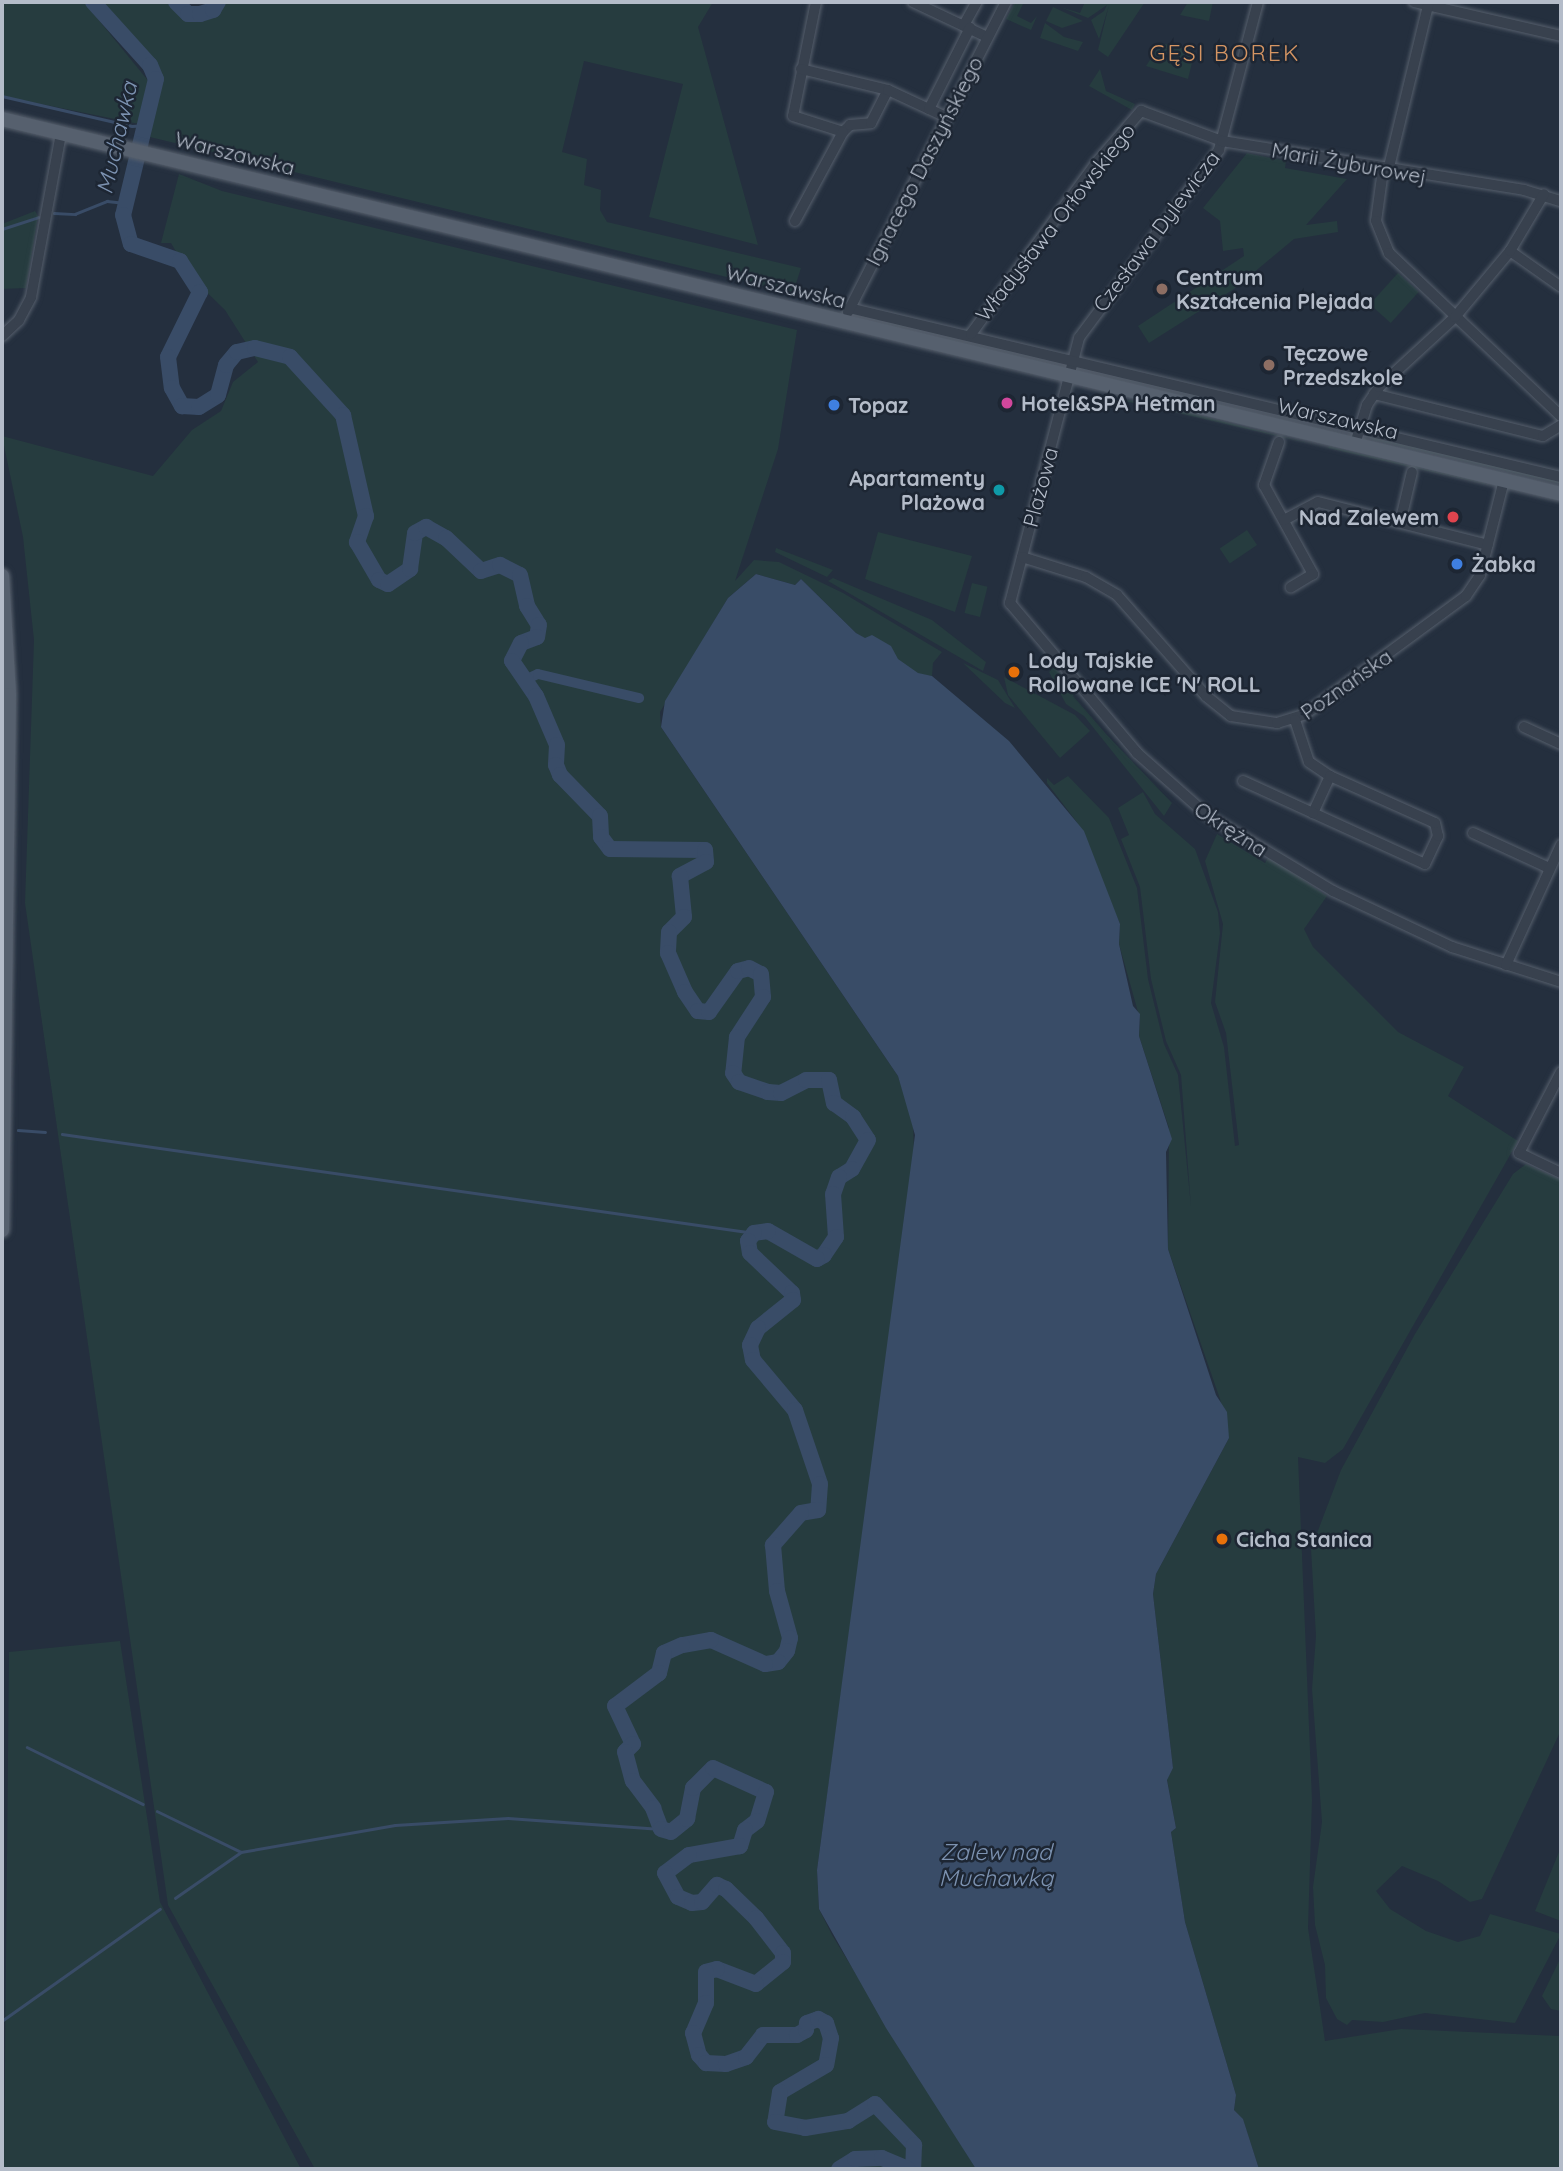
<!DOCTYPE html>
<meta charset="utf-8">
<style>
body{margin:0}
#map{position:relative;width:1563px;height:2171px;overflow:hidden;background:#242f3e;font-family:Quicksand,sans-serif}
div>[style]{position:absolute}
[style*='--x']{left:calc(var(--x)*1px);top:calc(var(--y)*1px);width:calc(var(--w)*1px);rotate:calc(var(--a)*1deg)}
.green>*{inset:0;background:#263c3f;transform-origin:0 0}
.water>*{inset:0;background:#394c67}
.stream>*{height:2.5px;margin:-1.25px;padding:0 1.25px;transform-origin:1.25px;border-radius:1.25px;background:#394c67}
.canal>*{height:10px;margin:-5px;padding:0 5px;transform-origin:5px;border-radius:5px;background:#394c67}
.river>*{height:16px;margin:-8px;padding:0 8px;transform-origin:8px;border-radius:8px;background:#394c67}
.roads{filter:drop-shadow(0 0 2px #565f6c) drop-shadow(0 0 2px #565f6c)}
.minor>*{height:10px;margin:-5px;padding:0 5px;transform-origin:5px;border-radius:5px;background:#38414e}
.major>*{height:14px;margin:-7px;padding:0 7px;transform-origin:7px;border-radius:7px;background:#56606e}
.dots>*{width:19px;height:19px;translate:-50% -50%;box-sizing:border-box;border:4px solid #1d2633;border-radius:50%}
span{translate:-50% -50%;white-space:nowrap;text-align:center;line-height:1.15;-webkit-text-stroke:5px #1d2633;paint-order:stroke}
.street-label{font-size:21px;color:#b4bcc9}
.poi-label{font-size:21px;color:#b4bcc9;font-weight:700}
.left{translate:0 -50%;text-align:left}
.right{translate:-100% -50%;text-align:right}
.neighbourhood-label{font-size:23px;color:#d59563;letter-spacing:2px}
.water-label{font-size:23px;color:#7c92b1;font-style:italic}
.frame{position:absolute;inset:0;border:4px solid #b4bcc9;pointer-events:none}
</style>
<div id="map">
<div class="green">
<div style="clip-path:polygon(2px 2px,84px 2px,150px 83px,144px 125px,2px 96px)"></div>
<div style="clip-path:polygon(98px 2px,171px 2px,184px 16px,200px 20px,218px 12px,223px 2px,713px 2px,698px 27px,758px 245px,649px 217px,683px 84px,584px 61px,562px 152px,587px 159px,584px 185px,601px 190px,600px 210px,607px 222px,801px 268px,793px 293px,150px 137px,160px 77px,140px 46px)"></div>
<div style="clip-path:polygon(1015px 2px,1024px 2px,1017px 16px,1031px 23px,1037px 16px,1031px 30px,1006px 19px)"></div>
<div style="clip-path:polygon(1085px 2px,1145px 2px,1108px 57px,1098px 50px,1109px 5px,1099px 39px,1091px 20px,1104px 11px,1107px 5px,1088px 18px,1060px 7px,1080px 13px)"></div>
<div style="clip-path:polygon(1188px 2px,1213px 2px,1209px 21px,1180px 15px)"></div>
<div style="clip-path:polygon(1053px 7px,1083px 21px,1062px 28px,1046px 21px)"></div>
<div style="clip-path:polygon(1045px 23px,1064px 37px,1083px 42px,1078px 51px,1040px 38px)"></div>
<div style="clip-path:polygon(1161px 43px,1195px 51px,1188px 79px,1146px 66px)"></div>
<div style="clip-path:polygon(1100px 69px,1106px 91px,1135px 104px,1132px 110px,1089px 86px)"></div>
<div style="clip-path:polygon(1247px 153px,1286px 161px,1285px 168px,1347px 179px,1306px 225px,1337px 221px,1338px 232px,1294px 239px,1234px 289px,1149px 343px,1138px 326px,1244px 256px,1243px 248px,1223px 251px,1220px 221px,1203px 208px)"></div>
<div style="clip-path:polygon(179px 174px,222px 191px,797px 330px,778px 449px,735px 581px,754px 560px,779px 562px,843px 593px,942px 652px,933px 663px,932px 676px,918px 674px,856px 633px,801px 579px,795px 585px,756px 574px,728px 598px,660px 712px,661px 727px,898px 1076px,913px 1120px,914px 1159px,817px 1870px,819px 1909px,832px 1935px,976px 2169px,315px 2169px,168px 1905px,25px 903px,34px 640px,23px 537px,2px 436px,153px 476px,192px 430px,221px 411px,233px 382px,258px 362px,225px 310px,191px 277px,171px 243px,161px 243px)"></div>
<div style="clip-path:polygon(35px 211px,38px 216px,26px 288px,2px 289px,2px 224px)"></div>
<div style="left:1398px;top:273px;width:28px;height:42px;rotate:42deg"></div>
<div style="clip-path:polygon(1116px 400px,1145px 401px,1320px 446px,1140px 404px)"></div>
<div style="clip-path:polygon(1369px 436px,1561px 480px,1561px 484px,1373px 440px)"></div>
<div style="clip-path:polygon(1329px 446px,1487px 484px,1489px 485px,1328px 448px)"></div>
<div style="left:1247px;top:530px;width:18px;height:33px;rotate:56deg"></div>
<div style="clip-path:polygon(878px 532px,972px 556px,955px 612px,865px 579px)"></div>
<div style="clip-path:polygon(776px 548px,833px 570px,827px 577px,775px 552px)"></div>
<div style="clip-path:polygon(833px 578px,932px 620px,986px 662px,983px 671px,828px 581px)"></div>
<div style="left:972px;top:583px;width:16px;height:31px;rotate:14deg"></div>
<div style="clip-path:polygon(963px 663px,998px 680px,1015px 708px,1005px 703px)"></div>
<div style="clip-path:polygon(1054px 667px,1077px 690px,1073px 696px,1106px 734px,1172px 803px,1164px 816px,1084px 716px,1066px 704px,1049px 672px)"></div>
<div style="clip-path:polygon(1004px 677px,1075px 715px,1090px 731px,1060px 758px,1008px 695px)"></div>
<div style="clip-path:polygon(1068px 776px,1109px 818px,1137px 888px,1148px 979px,1164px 1044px,1178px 1075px,1191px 1207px,1181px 1075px,1166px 1041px,1151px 979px,1140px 887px,1121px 839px,1129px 835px,1118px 808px,1143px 792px,1155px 814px,1195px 849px,1218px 912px,1220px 933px,1211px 1003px,1224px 1047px,1235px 1146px,1239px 1145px,1226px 1033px,1215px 1002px,1223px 924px,1205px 861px,1217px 834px,1265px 863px,1268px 858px,1273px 860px,1327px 896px,1304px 929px,1313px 947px,1398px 1032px,1464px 1067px,1448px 1096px,1518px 1141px,1343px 1449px,1325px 1463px,1298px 1457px,1312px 1800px,1308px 1928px,1325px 2041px,1401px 2029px,1561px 2036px,1561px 2169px,1259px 2169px,1243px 2120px,1234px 2110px,1236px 2095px,1185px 1922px,1171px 1832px,1176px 1828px,1167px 1779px,1173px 1768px,1153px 1594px,1156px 1574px,1229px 1438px,1220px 1399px,1168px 1249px,1169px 1128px,1139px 1036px,1140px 1019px,1119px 944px,1120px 924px,1076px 821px,1047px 783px,1047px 778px,1054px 785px)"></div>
<div style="clip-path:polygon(1526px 1164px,1561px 1180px,1561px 1730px,1482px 1899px,1470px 1902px,1438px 1881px,1402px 1866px,1376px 1891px,1390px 1909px,1426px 1931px,1458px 1942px,1480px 1936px,1490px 1914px,1561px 1934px,1515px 2023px,1425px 2013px,1383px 2022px,1352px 2020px,1347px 2025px,1337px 2019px,1326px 1998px,1325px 1965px,1315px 1925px,1313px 1887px,1322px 1822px,1312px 1689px,1316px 1636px,1311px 1549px,1341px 1470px,1415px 1334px,1513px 1174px)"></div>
<div style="clip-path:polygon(120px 1641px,160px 1902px,301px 2169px,4px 2169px,9px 1652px)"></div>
<div style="clip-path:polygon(1561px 1847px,1561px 1921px,1535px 1911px)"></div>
<div style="clip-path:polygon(1561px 1957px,1561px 2011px,1551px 2009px,1542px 1996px)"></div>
</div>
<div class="water">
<div style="clip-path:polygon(756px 574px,795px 585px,801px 579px,856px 633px,865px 638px,872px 635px,891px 646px,898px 659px,918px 673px,932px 676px,1009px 741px,1084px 831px,1120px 924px,1119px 944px,1133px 1006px,1140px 1014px,1139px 1036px,1172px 1139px,1166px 1152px,1168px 1249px,1216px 1395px,1227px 1412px,1229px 1438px,1156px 1574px,1153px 1594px,1173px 1768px,1167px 1780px,1176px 1828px,1171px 1832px,1185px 1922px,1236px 2095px,1234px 2110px,1243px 2119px,1259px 2169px,976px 2169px,886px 2028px,819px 1909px,817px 1870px,915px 1135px,898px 1076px,661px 727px,665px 701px,728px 598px)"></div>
</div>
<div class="stream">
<div style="--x:2;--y:96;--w:133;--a:13"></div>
<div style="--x:132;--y:126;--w:15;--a:-4"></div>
<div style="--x:54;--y:213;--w:21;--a:3"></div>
<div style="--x:75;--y:214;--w:35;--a:-22"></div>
<div style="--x:107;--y:201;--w:18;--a:6"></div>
<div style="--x:2;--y:229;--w:38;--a:-18"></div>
<div style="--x:18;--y:1130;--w:27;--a:4"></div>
<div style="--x:62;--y:1134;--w:699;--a:8.14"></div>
<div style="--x:27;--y:1747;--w:129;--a:26.2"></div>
<div style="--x:157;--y:1811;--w:93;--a:26"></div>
<div style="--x:175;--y:1898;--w:80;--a:-34.9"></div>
<div style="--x:241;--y:1852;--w:156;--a:-9.9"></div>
<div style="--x:395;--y:1825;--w:113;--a:-3.5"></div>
<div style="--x:508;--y:1818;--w:153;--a:4.1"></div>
<div style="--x:3;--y:2020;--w:192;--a:-35.3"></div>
</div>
<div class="canal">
<div style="--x:525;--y:680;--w:14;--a:-25"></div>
<div style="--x:538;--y:674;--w:104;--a:13.4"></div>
</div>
<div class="river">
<div style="--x:93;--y:2;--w:85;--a:47.9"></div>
<div style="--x:150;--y:65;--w:15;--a:67"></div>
<div style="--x:156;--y:79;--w:140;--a:103.6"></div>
<div style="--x:123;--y:215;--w:30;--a:75"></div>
<div style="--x:131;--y:244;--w:52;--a:19.1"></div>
<div style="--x:180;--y:261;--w:37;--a:57"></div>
<div style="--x:200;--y:292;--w:72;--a:116.2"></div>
<div style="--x:168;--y:357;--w:31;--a:83"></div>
<div style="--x:172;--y:388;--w:21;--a:61"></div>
<div style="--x:182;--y:406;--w:17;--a:3"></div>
<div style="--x:199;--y:407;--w:22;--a:-32"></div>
<div style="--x:218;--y:395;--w:31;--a:-75"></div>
<div style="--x:226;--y:365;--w:17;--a:-50"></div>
<div style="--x:237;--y:352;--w:18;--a:-13"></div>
<div style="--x:255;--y:348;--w:36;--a:14"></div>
<div style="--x:290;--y:357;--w:79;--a:47.6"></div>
<div style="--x:343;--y:415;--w:104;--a:77.2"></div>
<div style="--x:366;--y:516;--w:28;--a:109"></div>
<div style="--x:357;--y:542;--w:44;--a:59.9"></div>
<div style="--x:379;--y:580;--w:10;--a:24"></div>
<div style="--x:388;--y:584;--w:27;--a:-34"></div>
<div style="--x:410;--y:569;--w:36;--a:-82"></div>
<div style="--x:415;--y:533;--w:13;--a:-29"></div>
<div style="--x:426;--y:527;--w:23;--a:29"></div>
<div style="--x:446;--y:538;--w:48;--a:43.3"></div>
<div style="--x:481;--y:571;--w:20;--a:-18"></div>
<div style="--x:500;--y:565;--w:22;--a:27"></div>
<div style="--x:520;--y:575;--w:32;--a:77"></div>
<div style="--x:527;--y:606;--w:22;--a:58"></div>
<div style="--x:539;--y:625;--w:12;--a:99"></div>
<div style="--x:537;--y:637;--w:17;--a:159"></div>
<div style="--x:521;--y:643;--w:20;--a:117"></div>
<div style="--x:512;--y:661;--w:42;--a:55.6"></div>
<div style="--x:536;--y:696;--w:53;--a:66.8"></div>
<div style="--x:557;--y:745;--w:20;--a:93"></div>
<div style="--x:556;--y:765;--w:11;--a:68"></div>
<div style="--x:560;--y:775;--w:57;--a:45.7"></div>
<div style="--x:600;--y:816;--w:21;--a:87"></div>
<div style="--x:601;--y:837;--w:15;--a:53"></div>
<div style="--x:610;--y:849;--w:95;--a:0.6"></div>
<div style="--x:705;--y:850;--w:12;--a:85"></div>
<div style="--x:706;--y:862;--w:30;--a:152"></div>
<div style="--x:680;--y:876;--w:41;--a:84.4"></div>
<div style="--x:684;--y:917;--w:21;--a:135"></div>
<div style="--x:669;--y:932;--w:21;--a:93"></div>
<div style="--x:668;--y:953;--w:43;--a:66.4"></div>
<div style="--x:685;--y:992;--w:23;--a:56"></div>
<div style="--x:698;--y:1011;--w:11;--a:5"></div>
<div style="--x:709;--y:1012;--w:50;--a:-54.7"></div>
<div style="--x:738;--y:971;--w:11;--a:-15"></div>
<div style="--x:749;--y:968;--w:13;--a:27"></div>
<div style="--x:761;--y:974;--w:23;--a:85"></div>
<div style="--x:763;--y:997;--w:48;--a:123"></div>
<div style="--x:737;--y:1037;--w:36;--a:96"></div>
<div style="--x:733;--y:1073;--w:11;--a:56"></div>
<div style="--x:739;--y:1082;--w:31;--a:19"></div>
<div style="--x:768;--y:1092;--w:13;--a:4"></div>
<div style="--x:781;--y:1093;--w:28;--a:-27"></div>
<div style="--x:806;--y:1080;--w:23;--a:0"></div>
<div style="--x:829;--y:1080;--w:24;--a:78"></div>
<div style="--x:834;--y:1103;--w:24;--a:36"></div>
<div style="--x:853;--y:1117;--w:27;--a:57"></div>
<div style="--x:868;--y:1140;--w:33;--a:119"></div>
<div style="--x:852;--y:1169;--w:15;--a:148"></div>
<div style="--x:839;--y:1177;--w:18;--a:109"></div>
<div style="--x:833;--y:1194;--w:43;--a:86"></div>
<div style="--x:836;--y:1237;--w:22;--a:124"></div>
<div style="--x:824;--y:1255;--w:8;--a:150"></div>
<div style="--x:817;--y:1259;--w:56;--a:-150.3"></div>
<div style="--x:768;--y:1231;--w:14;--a:172"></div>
<div style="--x:754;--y:1233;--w:10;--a:127"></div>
<div style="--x:748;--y:1241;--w:12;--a:81"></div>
<div style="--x:750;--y:1253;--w:58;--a:43.6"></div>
<div style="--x:792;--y:1293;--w:7;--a:82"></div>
<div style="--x:793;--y:1300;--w:45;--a:141.3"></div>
<div style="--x:758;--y:1328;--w:19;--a:115"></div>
<div style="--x:750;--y:1345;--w:15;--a:79"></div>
<div style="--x:753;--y:1360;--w:65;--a:50"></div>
<div style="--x:795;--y:1410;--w:78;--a:71.3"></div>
<div style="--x:820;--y:1484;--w:26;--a:94"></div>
<div style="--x:818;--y:1510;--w:17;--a:170"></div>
<div style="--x:801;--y:1513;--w:43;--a:131.2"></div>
<div style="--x:773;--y:1545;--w:46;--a:85"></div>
<div style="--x:777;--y:1591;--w:49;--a:74.5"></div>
<div style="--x:790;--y:1638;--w:13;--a:103"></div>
<div style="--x:787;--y:1651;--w:14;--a:129"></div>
<div style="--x:778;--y:1662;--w:13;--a:171"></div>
<div style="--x:765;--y:1664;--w:59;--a:-156"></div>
<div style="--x:711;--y:1640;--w:29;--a:170"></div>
<div style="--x:682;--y:1645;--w:20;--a:156"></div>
<div style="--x:664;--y:1653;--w:21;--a:104"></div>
<div style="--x:659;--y:1673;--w:55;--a:143.1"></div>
<div style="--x:615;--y:1706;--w:42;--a:64.7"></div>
<div style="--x:633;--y:1744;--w:11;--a:135"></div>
<div style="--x:625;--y:1752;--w:30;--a:75"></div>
<div style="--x:633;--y:1781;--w:34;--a:53"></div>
<div style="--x:653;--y:1808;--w:22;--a:69"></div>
<div style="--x:661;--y:1829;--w:10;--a:17"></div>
<div style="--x:671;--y:1832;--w:21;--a:-39"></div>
<div style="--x:687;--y:1819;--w:32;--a:-79"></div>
<div style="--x:693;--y:1788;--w:28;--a:-45"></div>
<div style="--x:713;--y:1768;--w:58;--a:24.4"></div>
<div style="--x:766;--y:1792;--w:30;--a:107"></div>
<div style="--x:757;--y:1821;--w:15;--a:143"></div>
<div style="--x:745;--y:1830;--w:17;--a:107"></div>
<div style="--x:740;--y:1846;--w:52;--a:170"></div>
<div style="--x:689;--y:1855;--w:30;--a:143"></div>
<div style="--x:665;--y:1873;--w:27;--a:62"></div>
<div style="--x:678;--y:1897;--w:15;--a:23"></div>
<div style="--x:692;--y:1903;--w:10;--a:-6"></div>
<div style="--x:702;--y:1902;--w:23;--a:-49"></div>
<div style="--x:717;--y:1885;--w:10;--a:24"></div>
<div style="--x:726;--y:1889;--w:42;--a:44"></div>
<div style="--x:756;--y:1918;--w:44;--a:52.4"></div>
<div style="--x:783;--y:1953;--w:9;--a:90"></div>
<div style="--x:783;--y:1962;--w:35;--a:141"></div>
<div style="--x:756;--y:1984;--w:42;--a:-159"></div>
<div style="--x:717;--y:1969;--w:11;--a:165"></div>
<div style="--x:706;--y:1972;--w:31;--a:90"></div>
<div style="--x:706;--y:2003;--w:33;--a:113"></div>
<div style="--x:693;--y:2033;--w:23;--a:75"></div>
<div style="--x:699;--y:2055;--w:11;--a:49"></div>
<div style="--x:706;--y:2063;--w:20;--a:3"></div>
<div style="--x:726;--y:2064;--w:21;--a:-19"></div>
<div style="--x:746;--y:2057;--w:28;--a:-52"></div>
<div style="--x:763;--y:2035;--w:34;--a:0"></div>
<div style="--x:797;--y:2035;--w:10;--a:-29"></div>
<div style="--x:806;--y:2030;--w:7;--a:-82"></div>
<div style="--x:807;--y:2023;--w:12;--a:-20"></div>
<div style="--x:818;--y:2019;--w:9;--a:27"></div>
<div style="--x:826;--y:2023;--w:16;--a:72"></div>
<div style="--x:831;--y:2038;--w:27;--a:100"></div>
<div style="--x:826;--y:2065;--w:53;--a:149.6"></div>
<div style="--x:780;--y:2092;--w:30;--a:99"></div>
<div style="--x:775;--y:2122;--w:31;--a:11"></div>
<div style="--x:805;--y:2128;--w:44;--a:-9.2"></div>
<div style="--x:848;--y:2121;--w:32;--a:-32"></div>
<div style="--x:875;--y:2104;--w:57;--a:46.4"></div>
<div style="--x:914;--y:2145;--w:24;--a:92"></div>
<div style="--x:176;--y:2;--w:17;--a:45"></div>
<div style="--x:188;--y:14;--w:12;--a:0"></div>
<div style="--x:200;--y:14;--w:14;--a:-17"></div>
<div style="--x:213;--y:10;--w:9;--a:-58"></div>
<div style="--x:839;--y:2169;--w:19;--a:-32"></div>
<div style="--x:855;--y:2159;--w:27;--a:-2"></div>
<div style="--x:882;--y:2158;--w:28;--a:23"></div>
</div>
<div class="roads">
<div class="minor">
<div style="--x:816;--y:2;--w:116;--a:101.4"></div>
<div style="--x:793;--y:116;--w:52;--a:17.7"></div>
<div style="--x:843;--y:132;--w:10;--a:-45"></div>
<div style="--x:850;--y:125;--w:21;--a:-5"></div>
<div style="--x:871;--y:123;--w:37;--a:-63"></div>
<div style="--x:913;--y:2;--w:82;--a:25.3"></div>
<div style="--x:1258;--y:2;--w:153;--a:104.8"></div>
<div style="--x:1219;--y:150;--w:234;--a:126.7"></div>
<div style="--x:1079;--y:338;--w:274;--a:104.6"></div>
<div style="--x:1010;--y:603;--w:197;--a:49.7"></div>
<div style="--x:1137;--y:753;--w:94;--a:41.5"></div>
<div style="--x:1207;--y:815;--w:147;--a:31.1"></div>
<div style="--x:1333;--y:891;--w:132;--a:25.2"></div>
<div style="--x:1452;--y:947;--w:114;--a:17.8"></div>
<div style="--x:1414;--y:2;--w:151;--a:13"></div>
<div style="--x:964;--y:25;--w:26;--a:-61"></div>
<div style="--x:801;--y:69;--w:89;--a:13.6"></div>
<div style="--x:888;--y:90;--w:64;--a:25"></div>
<div style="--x:929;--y:109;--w:91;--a:-63.2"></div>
<div style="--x:1383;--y:170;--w:51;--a:97.8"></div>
<div style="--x:1376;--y:221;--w:35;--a:68"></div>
<div style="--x:1389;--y:253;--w:237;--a:43.5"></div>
<div style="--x:1388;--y:171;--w:174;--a:-76.4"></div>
<div style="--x:795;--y:221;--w:101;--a:-61.7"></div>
<div style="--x:1510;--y:251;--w:62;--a:35.2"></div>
<div style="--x:849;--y:308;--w:732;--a:13.35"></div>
<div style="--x:848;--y:312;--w:348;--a:-63"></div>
<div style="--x:971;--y:334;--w:212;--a:-53.8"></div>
<div style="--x:1096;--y:163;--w:69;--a:-49.1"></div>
<div style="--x:1141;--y:111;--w:86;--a:20.3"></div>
<div style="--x:1222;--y:141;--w:306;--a:9.2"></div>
<div style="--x:1524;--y:190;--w:39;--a:17"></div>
<div style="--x:2;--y:336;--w:23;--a:-43"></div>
<div style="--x:19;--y:320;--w:26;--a:-62"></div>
<div style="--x:31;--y:297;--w:167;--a:-79.6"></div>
<div style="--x:1374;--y:394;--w:174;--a:14"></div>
<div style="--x:1543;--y:436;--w:21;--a:-31"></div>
<div style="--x:1279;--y:442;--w:46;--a:109.2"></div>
<div style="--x:1264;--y:485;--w:102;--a:61.2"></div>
<div style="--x:1313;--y:574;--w:26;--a:149"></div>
<div style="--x:1355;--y:444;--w:41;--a:-72.9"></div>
<div style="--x:1367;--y:405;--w:22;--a:-56"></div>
<div style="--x:1379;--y:387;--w:103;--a:-42.6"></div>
<div style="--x:1455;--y:317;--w:86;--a:-50.2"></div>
<div style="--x:1510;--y:251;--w:66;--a:-59.2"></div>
<div style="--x:1284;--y:520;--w:38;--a:-28"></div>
<div style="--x:1318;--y:502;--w:175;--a:14.2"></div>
<div style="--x:1400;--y:523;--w:52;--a:-76.8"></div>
<div style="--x:1022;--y:557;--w:67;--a:17.4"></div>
<div style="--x:1086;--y:577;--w:36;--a:30"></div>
<div style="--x:1117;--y:595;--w:135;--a:48.6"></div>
<div style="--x:1206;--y:696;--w:32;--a:39"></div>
<div style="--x:1231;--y:716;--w:47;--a:8.7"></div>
<div style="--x:1277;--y:723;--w:28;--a:-17"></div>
<div style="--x:1304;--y:715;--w:201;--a:-36.3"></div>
<div style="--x:1466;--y:596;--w:25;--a:-56"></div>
<div style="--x:1480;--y:575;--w:98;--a:-75.8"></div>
<div style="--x:1295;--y:720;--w:44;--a:71.6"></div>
<div style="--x:1309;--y:762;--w:25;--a:34"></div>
<div style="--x:1330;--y:776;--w:41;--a:114.7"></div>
<div style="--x:1313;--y:813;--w:123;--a:24.5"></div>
<div style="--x:1425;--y:864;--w:31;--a:-65"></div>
<div style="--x:1438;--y:836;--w:13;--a:-103"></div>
<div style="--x:1435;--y:823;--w:115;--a:-155.9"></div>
<div style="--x:1524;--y:727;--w:41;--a:24.7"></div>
<div style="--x:1243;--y:781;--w:77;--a:24.6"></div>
<div style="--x:1473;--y:833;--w:84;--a:24.7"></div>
<div style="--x:1506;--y:965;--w:132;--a:-65.4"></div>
<div style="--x:1561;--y:1072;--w:91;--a:117.4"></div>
<div style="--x:1519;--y:1153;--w:47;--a:25.5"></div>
</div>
<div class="major">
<div style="--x:2;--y:119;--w:1603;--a:13.52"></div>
<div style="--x:2;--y:576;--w:119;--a:86.6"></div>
<div style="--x:9;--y:695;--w:535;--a:90.75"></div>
</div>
</div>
<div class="dots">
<div style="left:1162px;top:289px;background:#8d6e63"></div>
<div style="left:1269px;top:365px;background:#8d6e63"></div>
<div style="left:1007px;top:403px;background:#d1479c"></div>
<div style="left:834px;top:405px;background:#3f7fe0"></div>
<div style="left:999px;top:490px;background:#0f9aa8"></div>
<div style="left:1453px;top:517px;background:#e0444e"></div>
<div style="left:1457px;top:564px;background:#3f7fe0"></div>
<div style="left:1014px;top:672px;background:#e8710a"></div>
<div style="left:1222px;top:1539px;background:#e8710a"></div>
</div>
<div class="street-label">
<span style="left:235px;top:153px;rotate:14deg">Warszawska</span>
<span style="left:924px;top:161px;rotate:-63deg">Ignacego Daszyńskiego</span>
<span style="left:1349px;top:163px;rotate:10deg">Marii Żyburowej</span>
<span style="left:1055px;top:222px;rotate:-52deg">Władysława Orłowskiego</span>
<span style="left:1156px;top:231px;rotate:-53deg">Czesława Dylewicza</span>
<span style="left:786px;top:286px;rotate:14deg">Warszawska</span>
<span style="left:1338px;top:418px;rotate:13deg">Warszawska</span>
<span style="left:1040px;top:487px;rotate:-75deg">Plażowa</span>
<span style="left:1346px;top:684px;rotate:-35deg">Poznańska</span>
<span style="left:1231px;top:829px;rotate:33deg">Okrężna</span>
</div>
<div class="poi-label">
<span class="left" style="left:1176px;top:289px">Centrum<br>Kształcenia Plejada</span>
<span class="left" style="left:1283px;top:365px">Tęczowe<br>Przedszkole</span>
<span class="left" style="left:1021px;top:403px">Hotel&amp;SPA Hetman</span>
<span class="left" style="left:848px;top:405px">Topaz</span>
<span class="right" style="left:985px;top:490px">Apartamenty<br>Plażowa</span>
<span class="right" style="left:1439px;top:517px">Nad Zalewem</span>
<span class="left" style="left:1471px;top:564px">Żabka</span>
<span class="left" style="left:1028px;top:672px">Lody Tajskie<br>Rollowane ICE 'N' ROLL</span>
<span class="left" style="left:1236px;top:1539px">Cicha Stanica</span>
</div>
<div class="neighbourhood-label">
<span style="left:1225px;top:53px">GĘSI BOREK</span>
</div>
<div class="water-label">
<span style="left:117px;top:138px;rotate:-77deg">Muchawka</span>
<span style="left:996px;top:1865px">Zalew nad<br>Muchawką</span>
</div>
<div class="frame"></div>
</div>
